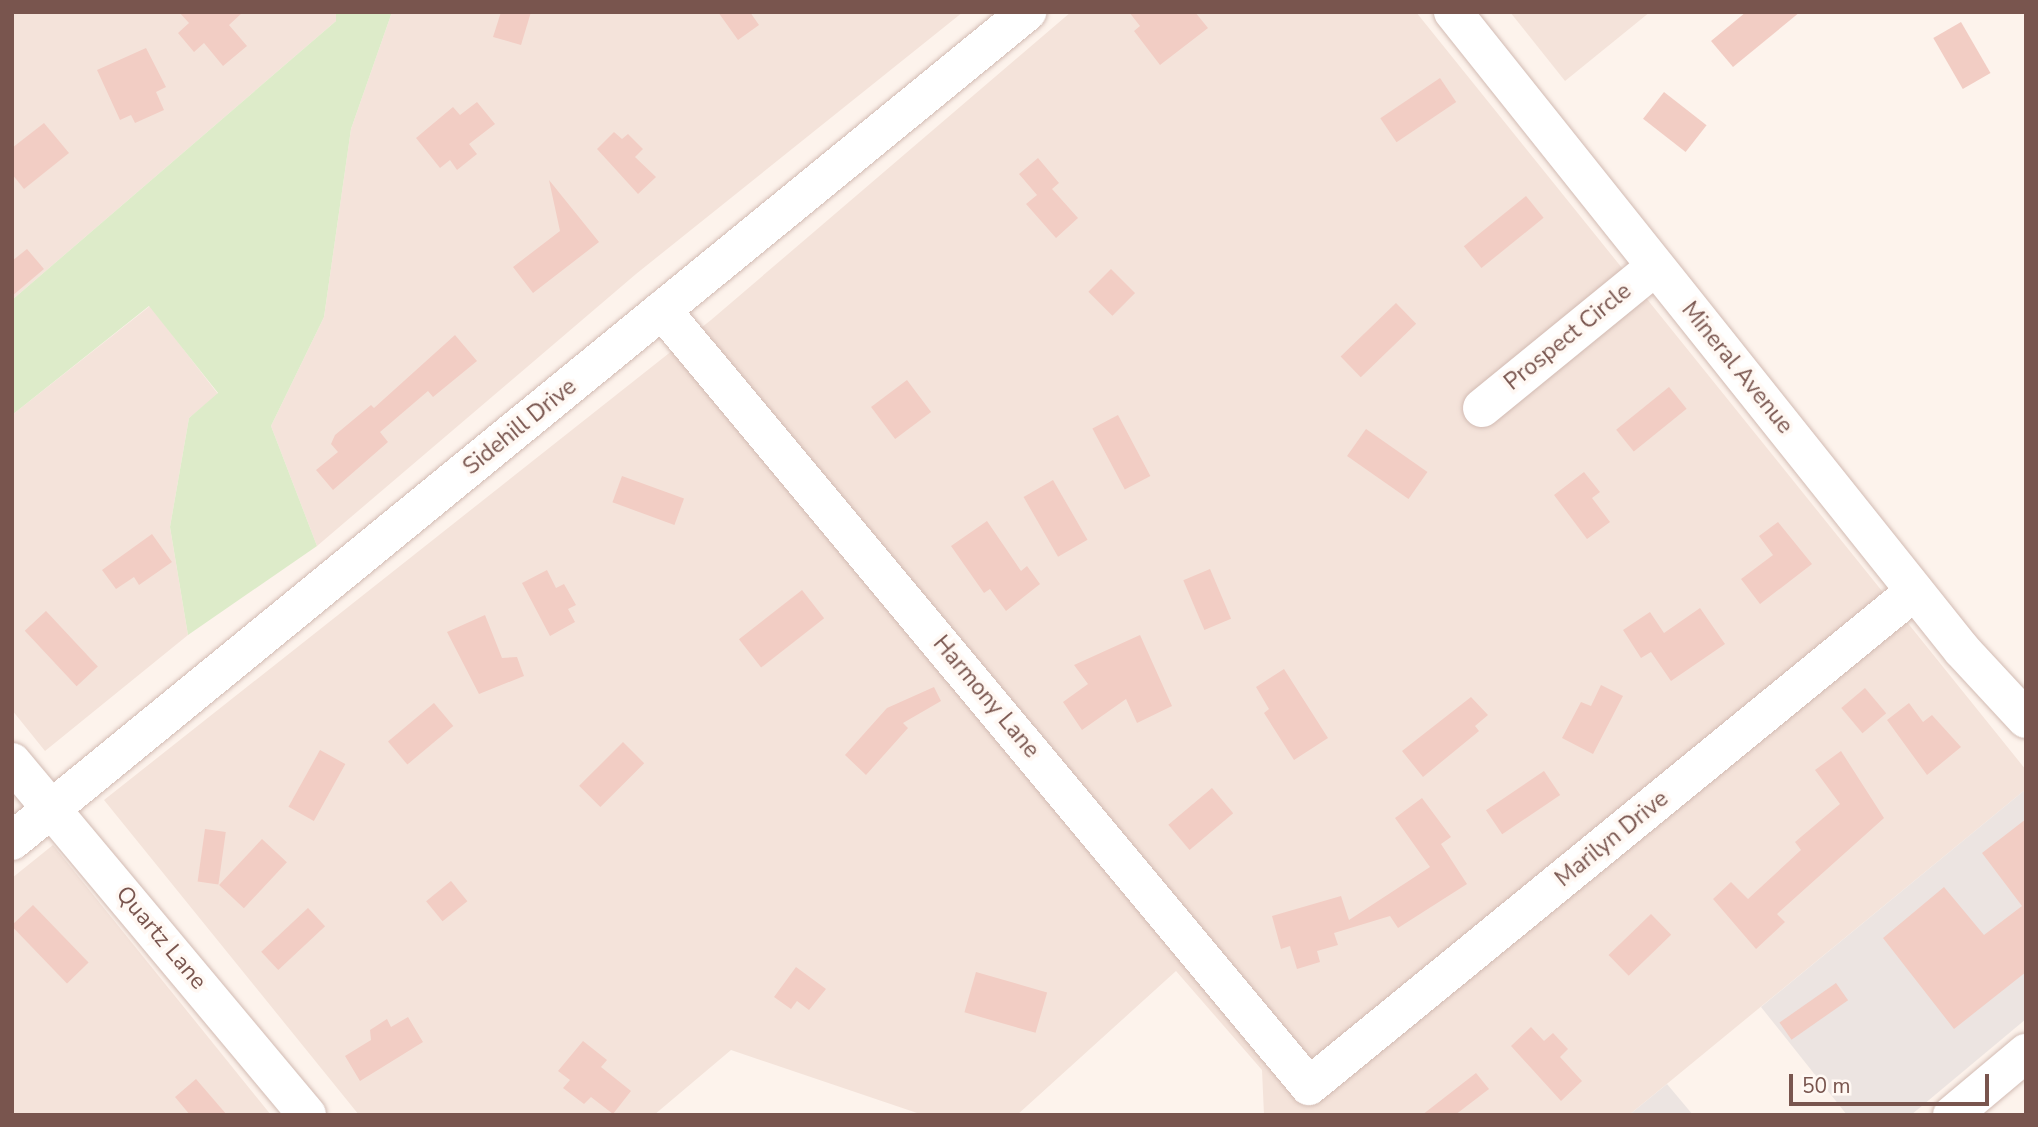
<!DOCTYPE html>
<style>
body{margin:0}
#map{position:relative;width:2038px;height:1127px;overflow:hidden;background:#fdf3ec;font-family:"Nunito Sans",sans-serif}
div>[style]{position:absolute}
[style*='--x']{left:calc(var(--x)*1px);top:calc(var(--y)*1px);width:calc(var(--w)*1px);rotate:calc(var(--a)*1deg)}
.residential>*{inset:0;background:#f4e3da}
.industrial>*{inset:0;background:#ece4e1}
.green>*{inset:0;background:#ddebc9}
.building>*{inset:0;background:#f2cdc4;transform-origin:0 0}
.roads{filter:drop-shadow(0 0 2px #d2bbb3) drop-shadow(0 0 2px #d2bbb3)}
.minor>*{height:38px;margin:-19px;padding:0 19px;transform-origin:19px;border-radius:19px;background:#fff}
span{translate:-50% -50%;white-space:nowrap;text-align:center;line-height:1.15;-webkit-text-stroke:7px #fff8f3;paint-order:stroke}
.street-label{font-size:23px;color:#79554e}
.frame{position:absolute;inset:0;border:14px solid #79554e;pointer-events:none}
.scale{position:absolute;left:1789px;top:1074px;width:200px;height:32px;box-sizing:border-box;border:4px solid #79554e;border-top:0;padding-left:9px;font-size:21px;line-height:24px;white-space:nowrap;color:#79554e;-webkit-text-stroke:5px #fff8f3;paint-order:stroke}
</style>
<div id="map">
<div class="residential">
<div style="clip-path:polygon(12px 12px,336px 12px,336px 21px,12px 300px)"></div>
<div style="clip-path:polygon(392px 12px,963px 12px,636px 274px,317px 546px,271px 426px,324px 317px,351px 129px)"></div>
<div style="clip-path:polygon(1071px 12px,1416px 12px,2026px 770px,2026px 789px,1629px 1115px,1264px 1115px,1262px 1070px,1176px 971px,1017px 1115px,923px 1115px,731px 1050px,654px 1115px,359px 1115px,104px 800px,711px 320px)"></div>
<div style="clip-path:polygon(1510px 12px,1650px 12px,1565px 81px)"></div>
<div style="clip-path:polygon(150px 306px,218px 394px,189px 418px,170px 527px,188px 635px,45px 751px,12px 710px,12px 415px)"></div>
<div style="clip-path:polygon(53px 845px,271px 1115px,12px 1115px,12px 878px)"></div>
</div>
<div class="industrial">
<div style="clip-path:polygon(2026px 789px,2026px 1019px,1911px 1115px,1847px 1115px,1761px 1007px)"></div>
<div style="clip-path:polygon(1667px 1084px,1693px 1115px,1629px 1115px)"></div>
</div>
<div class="green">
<div style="clip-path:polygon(336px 12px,392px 12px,351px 129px,324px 317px,271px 426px,317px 546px,188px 635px,170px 527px,189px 418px,218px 393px,149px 306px,12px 415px,12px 300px,336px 21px)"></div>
</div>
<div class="building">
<div style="clip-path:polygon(179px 12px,243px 12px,229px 25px,247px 46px,223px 66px,204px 43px,194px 52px,178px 33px,189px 23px)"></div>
<div style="clip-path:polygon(501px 12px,531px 12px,521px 45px,493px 37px)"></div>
<div style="clip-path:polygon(718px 12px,750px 12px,759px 25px,738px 40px)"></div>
<div style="clip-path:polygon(1129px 12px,1195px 12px,1208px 28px,1160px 65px,1134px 31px,1140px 26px)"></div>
<div style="clip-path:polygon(1746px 12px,1800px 12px,1733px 67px,1711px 41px)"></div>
<div style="left:1961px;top:22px;width:59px;height:32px;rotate:60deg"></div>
<div style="clip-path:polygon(146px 48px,166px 87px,156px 92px,164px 110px,135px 123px,131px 115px,120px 120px,97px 70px)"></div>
<div style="left:1440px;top:78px;width:29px;height:72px;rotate:56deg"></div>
<div style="left:1664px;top:92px;width:54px;height:34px;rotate:38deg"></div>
<div style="clip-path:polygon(477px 102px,495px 124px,469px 144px,477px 154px,457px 170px,450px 160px,440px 168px,416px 138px,453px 107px,460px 115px)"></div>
<div style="clip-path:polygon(44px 123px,69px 153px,24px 189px,12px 174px,12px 148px)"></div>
<div style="clip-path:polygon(614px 132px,622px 139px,628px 134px,643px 149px,635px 157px,656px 177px,638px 194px,597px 149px)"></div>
<div style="clip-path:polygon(1038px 158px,1059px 183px,1052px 189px,1078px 218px,1056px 238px,1026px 204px,1037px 195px,1019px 174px)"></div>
<div style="clip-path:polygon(549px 180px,599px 242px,533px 293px,513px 267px,560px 231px)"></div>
<div style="left:1526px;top:196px;width:28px;height:80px;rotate:51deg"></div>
<div style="clip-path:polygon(27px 249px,44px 269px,12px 296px,12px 261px)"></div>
<div style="left:1111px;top:269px;width:34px;height:32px;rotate:45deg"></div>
<div style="left:1396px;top:303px;width:29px;height:77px;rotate:46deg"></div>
<div style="clip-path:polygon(455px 335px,477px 361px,433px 397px,428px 391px,380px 432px,388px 442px,333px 490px,316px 470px,338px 452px,331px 444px,335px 435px,371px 405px,374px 408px)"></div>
<div style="left:907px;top:380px;width:40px;height:45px;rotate:53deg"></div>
<div style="left:1669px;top:387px;width:28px;height:68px;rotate:51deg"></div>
<div style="left:1118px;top:415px;width:69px;height:29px;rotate:62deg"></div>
<div style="left:1366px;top:429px;width:75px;height:33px;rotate:35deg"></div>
<div style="clip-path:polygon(1584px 472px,1600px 492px,1592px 498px,1610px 522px,1587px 539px,1554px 495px)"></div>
<div style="left:622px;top:476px;width:66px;height:28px;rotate:20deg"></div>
<div style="left:1053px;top:480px;width:69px;height:34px;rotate:60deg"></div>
<div style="clip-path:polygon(987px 521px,1021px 571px,1027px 566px,1040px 584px,1006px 611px,990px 589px,984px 593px,951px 546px)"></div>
<div style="clip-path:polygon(1778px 522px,1812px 564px,1760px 604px,1741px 579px,1773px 555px,1759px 536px)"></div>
<div style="clip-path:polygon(152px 534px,172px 562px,139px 585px,134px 577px,116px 589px,102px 570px)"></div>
<div style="left:1210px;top:569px;width:54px;height:29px;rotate:67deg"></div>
<div style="clip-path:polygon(547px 570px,556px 588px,564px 584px,576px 605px,568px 609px,575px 622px,550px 636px,522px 583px)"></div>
<div style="left:802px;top:590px;width:36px;height:80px;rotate:52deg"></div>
<div style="clip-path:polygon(1700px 608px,1725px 644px,1671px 681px,1651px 652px,1641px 658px,1623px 630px,1650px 612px,1664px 633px)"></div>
<div style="left:46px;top:611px;width:76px;height:29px;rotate:47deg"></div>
<div style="clip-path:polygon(485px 615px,502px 658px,517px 657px,524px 676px,479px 694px,447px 632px)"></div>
<div style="clip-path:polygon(1140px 635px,1172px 706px,1137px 723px,1126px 699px,1082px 730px,1063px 702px,1088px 684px,1074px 665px)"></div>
<div style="clip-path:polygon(1284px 669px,1328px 738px,1294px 760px,1264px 713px,1269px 709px,1256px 687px)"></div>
<div style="clip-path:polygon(1601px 685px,1623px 696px,1593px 754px,1562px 738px,1581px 702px,1591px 706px)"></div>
<div style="clip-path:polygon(934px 687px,941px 701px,903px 723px,908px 728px,866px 775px,845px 755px,887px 708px)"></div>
<div style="left:1865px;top:688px;width:33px;height:31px;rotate:50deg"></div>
<div style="clip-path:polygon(1471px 697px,1488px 715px,1475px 726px,1479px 731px,1423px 777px,1402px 751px)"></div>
<div style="left:434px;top:703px;width:30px;height:60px;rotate:50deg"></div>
<div style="clip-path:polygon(1909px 703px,1923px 722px,1932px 715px,1961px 747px,1927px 775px,1887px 720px)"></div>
<div style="left:623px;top:742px;width:30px;height:62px;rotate:45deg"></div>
<div style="left:320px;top:750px;width:29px;height:65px;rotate:29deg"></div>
<div style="clip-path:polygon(1841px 751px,1884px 818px,1777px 914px,1785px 922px,1756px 949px,1713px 899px,1731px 882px,1748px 899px,1801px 850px,1795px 842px,1840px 804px,1815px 770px)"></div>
<div style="left:1544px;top:771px;width:29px;height:70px;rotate:56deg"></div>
<div style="left:1212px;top:788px;width:33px;height:57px;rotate:50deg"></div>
<div style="clip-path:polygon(1422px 798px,1451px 837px,1441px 844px,1467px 884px,1398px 928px,1390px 916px,1334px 933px,1338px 945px,1317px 951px,1320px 962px,1297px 969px,1290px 946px,1281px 949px,1272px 916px,1341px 896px,1349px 920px,1430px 867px,1395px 818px)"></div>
<div style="clip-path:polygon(2026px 819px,2026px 972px,1954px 1029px,1883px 938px,1944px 887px,1984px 935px,2022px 906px,1982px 853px)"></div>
<div style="left:205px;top:829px;width:21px;height:53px;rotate:8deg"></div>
<div style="left:262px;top:839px;width:34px;height:63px;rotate:43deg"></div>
<div style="left:451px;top:881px;width:26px;height:32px;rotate:51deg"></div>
<div style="left:33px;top:905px;width:80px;height:30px;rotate:46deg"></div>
<div style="left:308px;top:908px;width:25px;height:64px;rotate:47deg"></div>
<div style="left:1651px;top:914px;width:29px;height:59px;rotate:46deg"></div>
<div style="clip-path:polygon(796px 967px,826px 989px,809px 1010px,797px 1001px,791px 1009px,774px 997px)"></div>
<div style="left:976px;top:972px;width:74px;height:42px;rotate:16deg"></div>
<div style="left:1836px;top:983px;width:21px;height:69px;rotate:55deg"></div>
<div style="clip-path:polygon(408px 1017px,423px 1042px,360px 1081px,345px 1056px,371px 1040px,370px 1030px,387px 1019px,391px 1027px)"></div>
<div style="clip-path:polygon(1531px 1027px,1544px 1041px,1553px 1033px,1568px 1049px,1560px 1057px,1582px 1081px,1561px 1101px,1511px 1046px)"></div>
<div style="clip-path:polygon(583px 1041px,607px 1060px,601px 1067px,631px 1091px,613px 1114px,591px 1097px,584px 1104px,563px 1088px,570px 1080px,558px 1071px)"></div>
<div style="clip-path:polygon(1476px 1073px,1489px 1089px,1455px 1115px,1422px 1115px)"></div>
<div style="clip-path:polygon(196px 1079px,227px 1115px,190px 1115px,175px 1097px)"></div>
</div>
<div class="roads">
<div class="minor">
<div style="--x:1453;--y:12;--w:816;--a:51.42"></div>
<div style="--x:1962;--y:650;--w:94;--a:47.2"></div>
<div style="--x:662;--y:310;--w:1010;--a:50.18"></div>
<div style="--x:1309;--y:1086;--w:782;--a:-39.24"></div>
<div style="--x:1482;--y:408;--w:223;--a:-39.2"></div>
<div style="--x:12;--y:762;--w:460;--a:50.1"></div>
<div style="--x:12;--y:841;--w:1311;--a:-39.24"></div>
<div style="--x:1952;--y:1115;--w:97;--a:-40"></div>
</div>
</div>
<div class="street-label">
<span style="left:1568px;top:337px;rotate:-39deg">Prospect Circle</span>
<span style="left:1737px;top:368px;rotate:51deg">Mineral Avenue</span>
<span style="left:520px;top:427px;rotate:-39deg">Sidehill Drive</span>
<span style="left:986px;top:697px;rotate:50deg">Harmony Lane</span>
<span style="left:1612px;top:839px;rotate:-39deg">Marilyn Drive</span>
<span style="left:161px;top:938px;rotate:50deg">Quartz Lane</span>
</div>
<div class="frame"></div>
<div class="scale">50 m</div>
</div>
